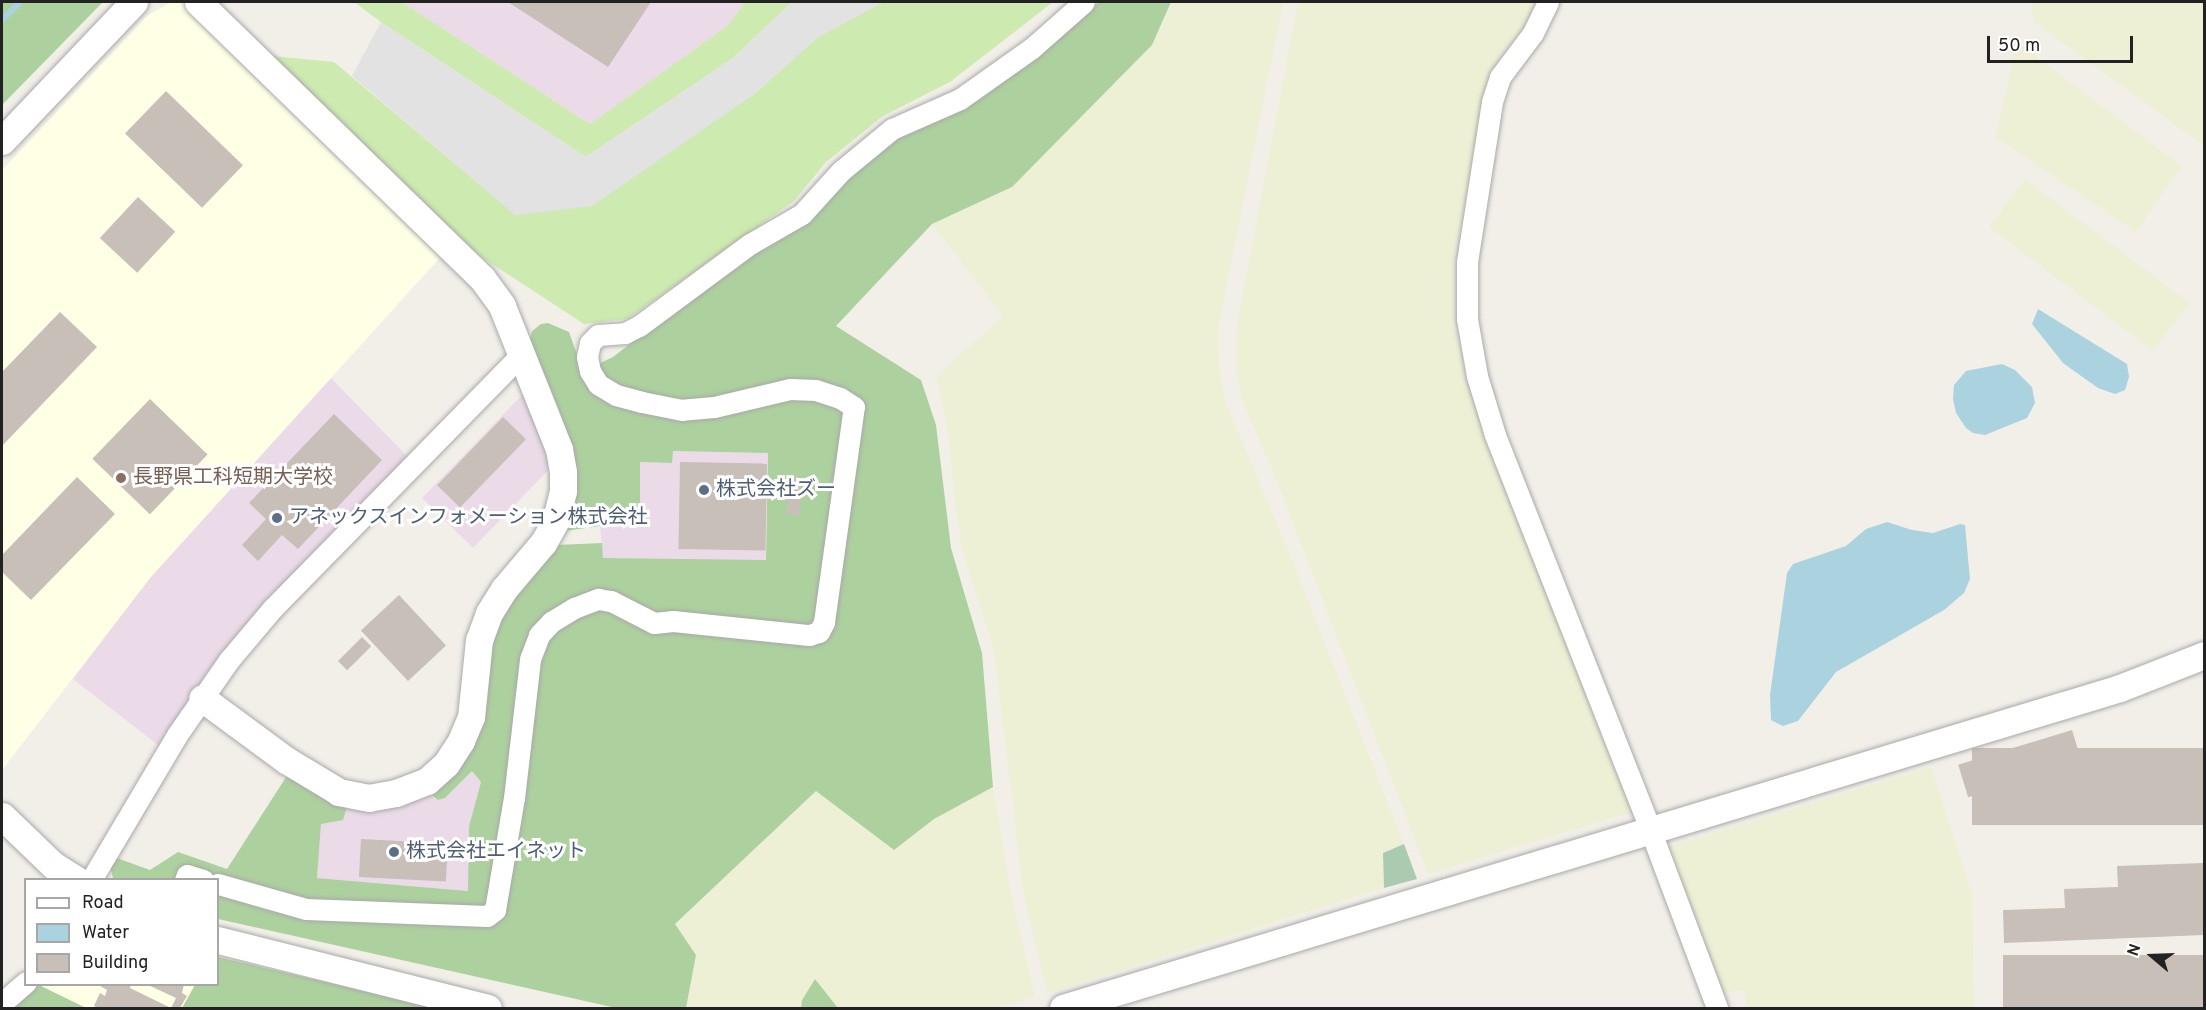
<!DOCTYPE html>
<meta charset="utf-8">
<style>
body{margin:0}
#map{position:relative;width:2206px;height:1010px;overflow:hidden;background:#f2efe9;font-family:Overpass,"Noto Sans JP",sans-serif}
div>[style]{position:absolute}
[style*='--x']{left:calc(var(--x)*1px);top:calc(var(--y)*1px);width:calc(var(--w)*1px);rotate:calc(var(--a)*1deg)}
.industrial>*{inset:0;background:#ebdbe8}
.education>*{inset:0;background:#ffffe5}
.farmland>*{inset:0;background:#eef0d5;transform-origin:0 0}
.grass>*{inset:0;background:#cdebb0}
.forest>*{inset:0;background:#add19e}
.cemetery>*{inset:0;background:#aacbaf}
.parking>*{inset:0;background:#e2e2e2}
.water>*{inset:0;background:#aad3df}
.stream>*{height:6px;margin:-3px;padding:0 3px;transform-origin:3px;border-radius:3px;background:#aad3df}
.building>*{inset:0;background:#c7bfb8;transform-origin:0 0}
.roads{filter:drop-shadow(0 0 2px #a9a9a9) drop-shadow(0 0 2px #a9a9a9)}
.minor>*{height:21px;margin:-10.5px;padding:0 10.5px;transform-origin:10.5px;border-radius:10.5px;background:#fff}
.tertiary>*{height:27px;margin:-13.5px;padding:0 13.5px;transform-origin:13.5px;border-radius:13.5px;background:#fff}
.dots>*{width:16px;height:16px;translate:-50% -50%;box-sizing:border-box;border:3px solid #fff;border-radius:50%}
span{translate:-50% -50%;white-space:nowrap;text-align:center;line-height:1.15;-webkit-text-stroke:6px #fff;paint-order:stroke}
.education-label{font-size:20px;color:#785e54}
.left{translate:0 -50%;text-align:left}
.service-label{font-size:20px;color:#4e5e75}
.frame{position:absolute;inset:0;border:3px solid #222;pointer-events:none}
.legend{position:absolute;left:24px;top:878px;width:195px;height:108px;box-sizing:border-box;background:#fff;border:2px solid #a7a7a7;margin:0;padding:8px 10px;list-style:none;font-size:18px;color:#222}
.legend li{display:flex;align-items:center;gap:12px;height:30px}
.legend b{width:30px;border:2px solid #a7a7a7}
.north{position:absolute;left:2122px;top:926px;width:60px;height:60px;-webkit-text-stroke:4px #fff;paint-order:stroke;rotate:289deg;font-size:16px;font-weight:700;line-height:24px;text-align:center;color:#222}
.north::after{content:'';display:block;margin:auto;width:21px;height:27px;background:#222;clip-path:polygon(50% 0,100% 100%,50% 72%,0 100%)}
.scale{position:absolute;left:1987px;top:36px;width:146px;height:27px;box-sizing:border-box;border:3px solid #222;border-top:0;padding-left:8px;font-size:18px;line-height:21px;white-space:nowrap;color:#222;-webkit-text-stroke:4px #fff;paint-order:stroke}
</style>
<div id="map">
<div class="industrial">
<div style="clip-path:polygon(402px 2px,745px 2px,727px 26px,590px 124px)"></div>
<div style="clip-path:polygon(331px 378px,409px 458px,193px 694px,158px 745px,73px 679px,150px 578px)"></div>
<div style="clip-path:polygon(526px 391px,554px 464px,473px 548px,422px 498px)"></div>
<div style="clip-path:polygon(672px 451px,768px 453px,766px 561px,603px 558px,600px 526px,640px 516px,640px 462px,672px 463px)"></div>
<div style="clip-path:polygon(472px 771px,481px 782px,469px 826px,469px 891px,317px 878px,321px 823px,348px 803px,430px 792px,435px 799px,445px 798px)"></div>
</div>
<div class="education">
<div style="clip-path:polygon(172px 2px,183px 2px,445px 252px,150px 578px,2px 770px,2px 170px,148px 15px)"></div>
<div style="clip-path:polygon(39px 985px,195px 985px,182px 1008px,86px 1008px)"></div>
</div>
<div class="farmland">
<div style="clip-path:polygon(1171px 2px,1283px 2px,1218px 328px,1219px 371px,1226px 404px,1287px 547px,1404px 844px,1383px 854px,1384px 888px,1047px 993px,1023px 891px,994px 651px,961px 546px,946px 422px,936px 376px,1003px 316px,932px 224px,1012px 187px,1152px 45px)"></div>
<div style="clip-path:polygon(1298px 2px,1534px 2px,1522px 30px,1501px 55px,1490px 77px,1484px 98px,1454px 259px,1454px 325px,1472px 398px,1633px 812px,1428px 874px,1274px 474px,1242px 400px,1236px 370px,1236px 329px)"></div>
<div style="clip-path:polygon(2031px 2px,2204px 2px,2204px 146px,2034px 22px)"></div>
<div style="clip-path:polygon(2017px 42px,2182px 166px,2136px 232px,1995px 137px)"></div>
<div style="left:2025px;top:179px;width:206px;height:60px;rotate:37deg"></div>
<div style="clip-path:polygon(1931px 767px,1972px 894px,1974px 1008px,1748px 1008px,1743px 989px,1721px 995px,1665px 848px)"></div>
<div style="clip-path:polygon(993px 787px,1011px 894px,1035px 997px,993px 1008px,838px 1008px,815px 979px,802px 1000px,801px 1008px,686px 1008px,696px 955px,675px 924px,816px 791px,894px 850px,934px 819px)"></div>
</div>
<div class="grass">
<div style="clip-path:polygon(354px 2px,402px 2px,590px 124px,727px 26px,745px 2px,792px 2px,733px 58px,586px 157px,381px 22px)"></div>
<div style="clip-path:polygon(883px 2px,1053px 2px,950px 82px,883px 116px,826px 162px,794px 201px,627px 319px,584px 324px,460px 243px,272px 56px,334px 62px,516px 215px,753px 95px,818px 37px)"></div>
</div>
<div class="forest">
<div style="clip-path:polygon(2px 2px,103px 2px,2px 105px)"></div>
<div style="clip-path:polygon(1099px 2px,1171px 2px,1152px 45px,1012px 187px,932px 224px,836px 326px,921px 380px,936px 425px,951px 548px,982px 653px,993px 787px,934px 819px,894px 850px,816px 791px,675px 924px,696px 955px,686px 1008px,616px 1008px,218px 919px,218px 880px,113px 878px,110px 867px,114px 857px,150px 870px,178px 852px,227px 869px,288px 774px,348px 803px,343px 820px,321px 824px,317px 878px,468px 891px,469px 826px,481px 782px,472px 771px,445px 798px,438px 800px,433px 796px,433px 792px,484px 692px,497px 616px,556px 545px,602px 543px,603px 558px,766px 560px,768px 453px,673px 451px,672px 463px,640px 462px,640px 516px,600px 526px,565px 531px,576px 497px,576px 471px,560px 412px,530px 340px,532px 331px,541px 324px,548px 323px,569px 332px,583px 371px,613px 357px,896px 138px,1038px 54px)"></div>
<div style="clip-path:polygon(218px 957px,437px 1008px,182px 1008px,195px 985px,218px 984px)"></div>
<div style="clip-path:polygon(815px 979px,838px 1008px,801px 1008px,802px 1000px)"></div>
<div style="clip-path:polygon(37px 984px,39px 985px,86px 1008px,11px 1008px)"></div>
</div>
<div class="cemetery">
<div style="clip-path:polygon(1404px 844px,1417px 879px,1384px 888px,1383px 853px)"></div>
</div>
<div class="parking">
<div style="clip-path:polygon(792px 2px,883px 2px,818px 37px,753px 95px,592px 206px,515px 215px,352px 76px,381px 22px,586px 157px,733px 58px)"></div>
</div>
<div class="water">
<div style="clip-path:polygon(2038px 309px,2127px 364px,2129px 377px,2125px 390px,2115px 394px,2098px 388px,2063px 363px,2032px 324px)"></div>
<div style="clip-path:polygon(2002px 364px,2015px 370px,2032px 387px,2035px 403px,2027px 418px,1985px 435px,1973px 433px,1966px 428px,1956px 413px,1953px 399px,1954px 385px,1966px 371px)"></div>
<div style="clip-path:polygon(1887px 522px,1912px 530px,1933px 533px,1960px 524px,1965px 525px,1970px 579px,1964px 593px,1944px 610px,1836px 672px,1798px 721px,1783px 726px,1771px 720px,1770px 695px,1787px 573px,1793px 564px,1846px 546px,1866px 529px)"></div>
</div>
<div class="stream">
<div style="--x:2;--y:20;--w:25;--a:-45"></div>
</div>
<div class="building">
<div style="clip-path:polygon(508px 2px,651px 2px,608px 67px)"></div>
<div style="left:166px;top:91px;width:107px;height:59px;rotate:44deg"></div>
<div style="left:138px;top:197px;width:51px;height:56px;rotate:43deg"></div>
<div style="clip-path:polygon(60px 312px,97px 347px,2px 446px,2px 372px)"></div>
<div style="left:150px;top:399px;width:80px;height:83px;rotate:44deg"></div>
<div style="clip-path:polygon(334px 414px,382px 460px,298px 549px,282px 535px,258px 561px,242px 545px,266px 519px,249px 503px)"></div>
<div style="left:503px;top:417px;width:32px;height:95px;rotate:44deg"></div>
<div style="left:680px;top:462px;width:87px;height:87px;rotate:1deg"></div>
<div style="clip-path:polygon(77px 477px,115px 514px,31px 600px,2px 572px,2px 555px)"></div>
<div style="left:787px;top:477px;width:13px;height:38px"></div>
<div style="left:399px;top:595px;width:69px;height:52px;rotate:47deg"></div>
<div style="left:362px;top:637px;width:13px;height:34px;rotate:45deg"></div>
<div style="left:2072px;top:730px;width:34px;height:119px;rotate:73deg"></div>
<div style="left:2204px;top:748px;width:77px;height:232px;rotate:90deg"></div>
<div style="left:361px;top:839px;width:87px;height:38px;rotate:3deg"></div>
<div style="clip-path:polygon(2204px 863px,2204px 935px,2004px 943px,2003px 910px,2065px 908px,2064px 889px,2118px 887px,2117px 866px)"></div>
<div style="left:2204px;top:955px;width:53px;height:201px;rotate:90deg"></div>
<div style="clip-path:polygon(97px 984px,131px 984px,130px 988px,171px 1008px,176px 998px,146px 984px,184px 984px,182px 993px,187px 996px,180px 1008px,98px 1008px,94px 1006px,100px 993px,105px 996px,107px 990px)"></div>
</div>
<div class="roads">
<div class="minor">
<div style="--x:1548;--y:2;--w:34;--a:116"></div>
<div style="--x:1533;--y:33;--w:55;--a:126.9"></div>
<div style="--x:1500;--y:77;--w:26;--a:108"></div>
<div style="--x:1492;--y:102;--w:162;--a:98.9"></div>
<div style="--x:1467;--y:262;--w:57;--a:90"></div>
<div style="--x:1467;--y:319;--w:58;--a:80"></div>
<div style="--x:1477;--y:376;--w:62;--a:73"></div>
<div style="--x:1495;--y:435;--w:427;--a:68.5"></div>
<div style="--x:1651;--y:832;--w:188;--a:69.4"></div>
<div style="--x:91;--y:880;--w:169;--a:-59.3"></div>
<div style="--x:177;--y:735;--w:91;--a:-55.3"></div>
<div style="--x:229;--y:660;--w:68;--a:-49.8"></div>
<div style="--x:273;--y:608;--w:356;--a:-45.6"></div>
<div style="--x:185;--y:880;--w:5;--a:-68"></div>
<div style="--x:187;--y:875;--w:17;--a:17"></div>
<div style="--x:218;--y:884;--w:91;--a:15.9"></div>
<div style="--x:306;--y:909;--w:181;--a:2.2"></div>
<div style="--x:487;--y:916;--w:10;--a:-37"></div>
<div style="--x:495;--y:910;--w:114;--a:-80.4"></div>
<div style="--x:514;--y:798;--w:140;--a:-83.4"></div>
<div style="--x:530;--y:659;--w:26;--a:-69"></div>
<div style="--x:539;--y:635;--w:18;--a:-47"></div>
<div style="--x:551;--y:622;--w:27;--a:-31"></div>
<div style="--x:574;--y:608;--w:26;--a:-21"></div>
<div style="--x:598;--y:599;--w:13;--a:9"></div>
<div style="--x:611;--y:601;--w:48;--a:27.1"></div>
<div style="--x:654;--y:623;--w:19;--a:-6"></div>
<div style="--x:673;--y:621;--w:137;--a:5.9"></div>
<div style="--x:809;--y:635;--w:10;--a:-17"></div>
<div style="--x:819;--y:632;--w:11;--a:-63"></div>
<div style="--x:824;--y:622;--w:217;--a:-82.1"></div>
<div style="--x:854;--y:407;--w:17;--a:-147"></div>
<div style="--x:840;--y:398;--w:25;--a:-162"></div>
<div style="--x:816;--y:390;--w:26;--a:-178"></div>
<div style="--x:790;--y:389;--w:78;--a:166.7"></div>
<div style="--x:714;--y:407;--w:32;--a:175"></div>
<div style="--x:682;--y:410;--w:41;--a:-168.7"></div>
<div style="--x:642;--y:402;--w:27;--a:-165"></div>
<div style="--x:616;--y:395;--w:21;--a:-149"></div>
<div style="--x:598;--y:384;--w:15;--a:-122"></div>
<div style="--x:590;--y:371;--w:14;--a:-102"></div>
<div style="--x:587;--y:357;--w:14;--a:-78"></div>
<div style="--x:590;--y:343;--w:11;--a:-45"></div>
<div style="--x:598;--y:335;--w:27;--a:-4"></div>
<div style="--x:625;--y:333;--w:16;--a:-27"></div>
<div style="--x:639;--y:326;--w:138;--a:-36.5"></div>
<div style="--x:750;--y:244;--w:60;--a:-30"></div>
<div style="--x:802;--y:214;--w:58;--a:-47.8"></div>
<div style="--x:841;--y:171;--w:66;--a:-39.5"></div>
<div style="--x:892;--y:129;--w:74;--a:-23.8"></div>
<div style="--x:960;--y:99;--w:88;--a:-35.3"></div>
<div style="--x:1032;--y:48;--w:69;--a:-41.5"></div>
<div style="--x:2;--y:1003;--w:32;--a:-41"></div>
</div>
<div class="tertiary">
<div style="--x:198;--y:2;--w:396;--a:44.2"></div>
<div style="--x:482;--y:278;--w:34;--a:54"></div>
<div style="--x:502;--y:306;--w:154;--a:68.3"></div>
<div style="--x:559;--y:449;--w:23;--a:80"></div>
<div style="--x:563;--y:472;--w:19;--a:90"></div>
<div style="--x:563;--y:491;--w:30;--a:104"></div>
<div style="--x:556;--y:520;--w:26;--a:119"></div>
<div style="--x:543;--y:543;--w:60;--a:130.3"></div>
<div style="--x:504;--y:589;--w:28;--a:122"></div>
<div style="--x:489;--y:613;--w:29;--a:110"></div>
<div style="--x:479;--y:640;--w:77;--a:95.9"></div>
<div style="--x:471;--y:717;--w:26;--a:113"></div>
<div style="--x:461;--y:741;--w:27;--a:123"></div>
<div style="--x:446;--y:764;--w:25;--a:138"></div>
<div style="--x:427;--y:781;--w:33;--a:159"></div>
<div style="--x:396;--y:793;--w:27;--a:170"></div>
<div style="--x:369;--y:798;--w:31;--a:-169"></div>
<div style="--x:339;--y:792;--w:62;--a:-148.9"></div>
<div style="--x:286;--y:760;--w:104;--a:-143.6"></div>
<div style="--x:2;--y:141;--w:192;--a:-46.5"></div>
<div style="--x:2;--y:816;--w:71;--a:43.9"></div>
<div style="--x:53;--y:865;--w:28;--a:32"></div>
<div style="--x:218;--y:940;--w:278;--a:14.1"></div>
<div style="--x:1063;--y:1008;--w:1104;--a:-16.84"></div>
<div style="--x:2120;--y:688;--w:90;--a:-21.4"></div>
</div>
</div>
<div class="dots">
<div style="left:121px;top:478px;background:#8d6e63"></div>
<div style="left:704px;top:490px;background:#5c6f8a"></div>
<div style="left:277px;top:518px;background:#5c6f8a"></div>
<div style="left:394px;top:852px;background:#5c6f8a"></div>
</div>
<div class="education-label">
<span class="left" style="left:133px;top:478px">長野県工科短期大学校</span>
</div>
<div class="service-label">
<span class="left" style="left:716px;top:490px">株式会社ズー</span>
<span class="left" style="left:289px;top:518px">アネックスインフォメーション株式会社</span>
<span class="left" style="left:406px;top:852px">株式会社エイネット</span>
</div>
<div class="frame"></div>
<ul class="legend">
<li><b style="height:8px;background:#fff"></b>Road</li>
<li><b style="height:16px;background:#aad3df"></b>Water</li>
<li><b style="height:16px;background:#c7bfb8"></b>Building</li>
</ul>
<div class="north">N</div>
<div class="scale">50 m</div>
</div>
